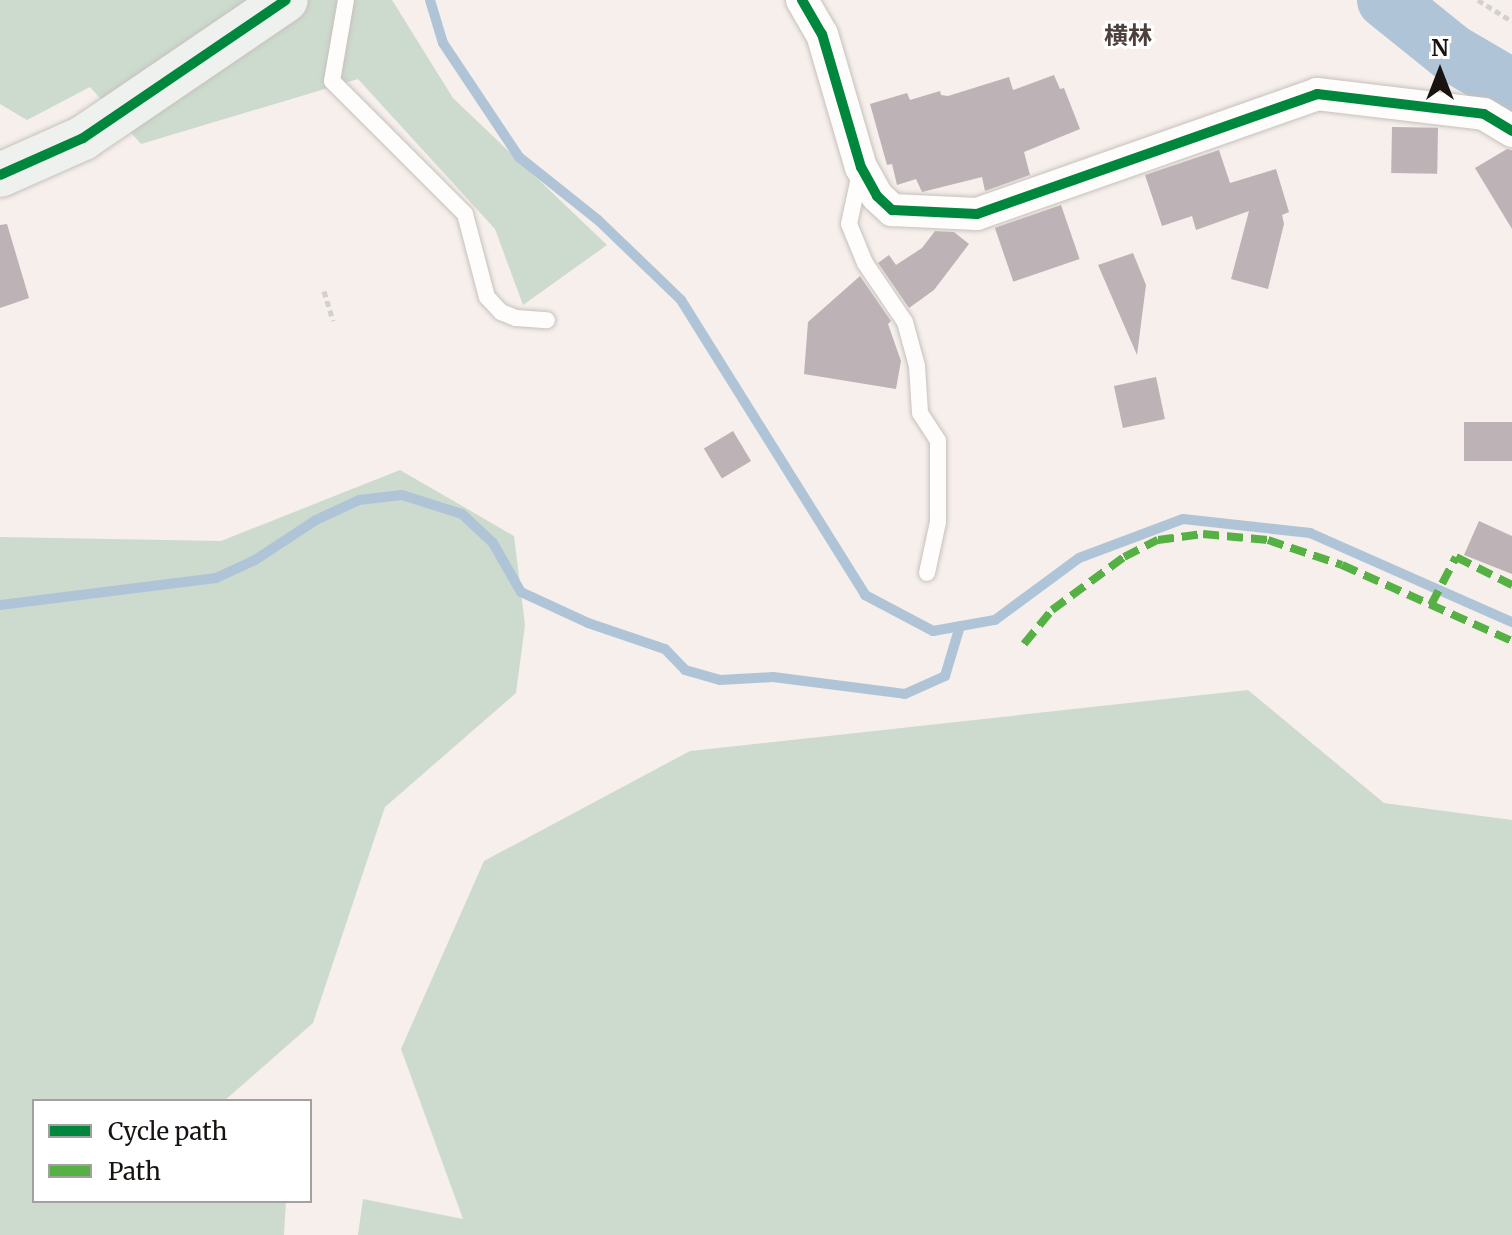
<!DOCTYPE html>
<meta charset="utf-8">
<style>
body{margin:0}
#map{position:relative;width:1512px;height:1235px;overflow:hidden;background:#f6efeb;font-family:Merriweather,"Noto Sans JP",serif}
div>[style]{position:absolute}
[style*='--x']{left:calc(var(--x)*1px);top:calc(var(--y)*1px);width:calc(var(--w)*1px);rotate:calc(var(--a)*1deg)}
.green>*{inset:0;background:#cddbce}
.stream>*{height:10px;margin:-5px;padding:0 5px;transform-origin:5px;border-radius:5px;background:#afc4d7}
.river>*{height:58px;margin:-29px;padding:0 29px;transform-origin:29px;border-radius:29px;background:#afc4d7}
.building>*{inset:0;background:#bdb2b5;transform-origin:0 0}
.path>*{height:5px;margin-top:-2.5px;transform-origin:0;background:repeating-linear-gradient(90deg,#d2d1cf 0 6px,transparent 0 10px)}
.roads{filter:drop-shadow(0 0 2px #c6c1bd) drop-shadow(0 0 2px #c6c1bd)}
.lane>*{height:16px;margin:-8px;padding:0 8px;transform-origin:8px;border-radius:8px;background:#fefdfc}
.street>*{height:32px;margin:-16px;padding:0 16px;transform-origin:16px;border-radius:16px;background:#fefdfc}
.secondary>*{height:44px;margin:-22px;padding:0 22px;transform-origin:22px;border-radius:22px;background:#eff1ee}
.quiet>*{height:8px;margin-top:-4px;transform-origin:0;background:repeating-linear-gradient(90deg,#55b144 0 16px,transparent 0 24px)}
.cycleway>*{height:10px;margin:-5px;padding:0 5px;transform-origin:5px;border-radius:5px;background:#00873e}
span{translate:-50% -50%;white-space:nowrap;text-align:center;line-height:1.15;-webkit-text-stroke:6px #fff;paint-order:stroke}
.neighbourhood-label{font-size:24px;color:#4b403b;font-weight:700}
.legend{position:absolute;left:32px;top:1099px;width:280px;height:104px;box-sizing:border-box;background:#fff;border:2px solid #a3a1a0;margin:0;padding:10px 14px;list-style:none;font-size:24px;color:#181311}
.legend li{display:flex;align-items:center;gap:16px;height:40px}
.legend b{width:40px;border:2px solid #a3a1a0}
.north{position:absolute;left:1400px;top:32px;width:80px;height:80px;-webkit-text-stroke:6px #fff;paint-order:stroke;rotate:0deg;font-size:22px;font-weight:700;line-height:32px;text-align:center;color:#181311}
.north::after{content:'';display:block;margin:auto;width:28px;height:36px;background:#181311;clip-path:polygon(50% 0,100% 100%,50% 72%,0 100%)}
</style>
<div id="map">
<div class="green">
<div style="clip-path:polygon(0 0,392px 0,453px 98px,607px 245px,523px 305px,495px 229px,358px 79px,141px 144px,90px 87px,27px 120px,0 104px)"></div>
<div style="clip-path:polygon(400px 470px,514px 536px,525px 625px,516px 693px,385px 807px,313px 1023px,224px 1101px,34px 1101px,34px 1201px,286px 1201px,284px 1235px,0 1235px,0 537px,221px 541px)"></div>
<div style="clip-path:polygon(1248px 690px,1384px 803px,1512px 820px,1512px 1235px,358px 1235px,363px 1199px,463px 1219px,401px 1049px,484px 861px,690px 751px)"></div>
</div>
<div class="stream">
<div style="--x:430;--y:0;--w:45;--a:73.2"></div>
<div style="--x:443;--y:43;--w:137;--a:56.3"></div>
<div style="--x:519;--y:157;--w:101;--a:38.6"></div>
<div style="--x:598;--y:220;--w:115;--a:43.9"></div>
<div style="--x:681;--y:300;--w:348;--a:58"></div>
<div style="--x:865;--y:595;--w:77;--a:27.9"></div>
<div style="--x:933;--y:631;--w:63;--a:-10.1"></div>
<div style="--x:995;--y:620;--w:104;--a:-36.4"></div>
<div style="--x:1079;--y:558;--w:111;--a:-20.6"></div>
<div style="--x:1183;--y:519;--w:128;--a:6.3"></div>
<div style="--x:1310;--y:533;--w:221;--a:23.8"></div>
<div style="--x:0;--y:605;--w:218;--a:-7.1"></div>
<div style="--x:216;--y:578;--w:43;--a:-24.8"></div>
<div style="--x:255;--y:560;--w:73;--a:-33.3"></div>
<div style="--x:316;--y:520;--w:47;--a:-24.9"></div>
<div style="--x:359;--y:500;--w:43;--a:-6.6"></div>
<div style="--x:402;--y:495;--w:63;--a:17.6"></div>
<div style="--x:462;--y:514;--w:42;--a:43.1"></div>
<div style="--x:493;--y:543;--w:56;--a:60.3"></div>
<div style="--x:521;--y:592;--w:74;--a:24.8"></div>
<div style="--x:588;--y:623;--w:81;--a:18.7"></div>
<div style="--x:665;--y:649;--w:29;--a:46"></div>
<div style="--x:685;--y:670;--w:36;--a:16"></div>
<div style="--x:720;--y:680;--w:53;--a:-3.2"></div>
<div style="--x:773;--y:677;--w:133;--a:7.3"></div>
<div style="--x:905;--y:694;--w:44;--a:-24.2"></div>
<div style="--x:945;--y:676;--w:52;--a:-73.3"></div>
</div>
<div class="river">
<div style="--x:1386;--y:0;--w:85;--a:38.8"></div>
<div style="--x:1452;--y:53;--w:69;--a:30.3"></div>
</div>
<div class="building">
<div style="clip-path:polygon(1054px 75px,1060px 89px,1064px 88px,1080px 129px,1024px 152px,1030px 175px,985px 191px,982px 177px,922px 192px,916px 179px,897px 185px,892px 164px,887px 165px,870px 104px,907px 93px,910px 100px,940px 91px,941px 95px,948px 96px,1009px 77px,1013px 90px)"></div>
<div style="left:1392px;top:127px;width:46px;height:46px;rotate:1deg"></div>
<div style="clip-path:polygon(1507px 149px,1512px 150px,1512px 229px,1475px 168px)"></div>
<div style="clip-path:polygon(1219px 150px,1230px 183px,1276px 169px,1289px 212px,1282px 215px,1284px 224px,1268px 289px,1231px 279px,1249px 211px,1196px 230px,1192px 216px,1162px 226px,1145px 175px)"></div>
<div style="left:1061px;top:205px;width:57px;height:70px;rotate:71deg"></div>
<div style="clip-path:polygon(7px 224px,29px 298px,0 308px,0 225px)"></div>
<div style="clip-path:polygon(935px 231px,954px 232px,969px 244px,934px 290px,909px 308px,878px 263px,889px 255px,896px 265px,922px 248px)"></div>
<div style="clip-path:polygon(1133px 253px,1146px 285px,1137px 355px,1098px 265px)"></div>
<div style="clip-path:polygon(860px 276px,891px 321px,888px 324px,901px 361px,896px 389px,804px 374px,808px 322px)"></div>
<div style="left:1156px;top:377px;width:43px;height:43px;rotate:78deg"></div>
<div style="left:1512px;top:422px;width:39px;height:48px;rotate:90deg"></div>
<div style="left:733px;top:431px;width:35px;height:34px;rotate:59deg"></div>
<div style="clip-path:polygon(1479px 521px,1512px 536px,1512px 574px,1464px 555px)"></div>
</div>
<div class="path">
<div style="--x:1478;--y:0;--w:40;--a:32"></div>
<div style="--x:324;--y:291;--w:31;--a:73"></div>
</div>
<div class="roads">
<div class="lane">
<div style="--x:346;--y:0;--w:82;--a:99.8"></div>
<div style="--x:332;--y:81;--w:188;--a:45"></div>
<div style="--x:465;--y:214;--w:86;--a:75.2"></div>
<div style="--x:487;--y:297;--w:21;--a:47"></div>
<div style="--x:501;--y:312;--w:16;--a:22"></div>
<div style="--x:516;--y:318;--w:31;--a:4"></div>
<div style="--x:860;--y:173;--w:52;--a:102.2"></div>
<div style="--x:849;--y:224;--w:42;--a:67.7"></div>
<div style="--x:865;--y:263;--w:71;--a:55.9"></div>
<div style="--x:905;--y:322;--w:46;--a:74.7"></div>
<div style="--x:917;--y:366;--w:47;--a:86.3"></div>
<div style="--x:920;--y:413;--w:33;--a:57"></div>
<div style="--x:938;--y:441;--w:81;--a:90"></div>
<div style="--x:938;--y:522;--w:52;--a:102.2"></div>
</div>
<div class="street">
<div style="--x:802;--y:0;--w:39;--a:60"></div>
<div style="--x:822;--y:34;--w:139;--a:73.7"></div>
<div style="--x:861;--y:167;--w:33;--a:61"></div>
<div style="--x:877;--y:196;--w:21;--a:43"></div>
<div style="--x:892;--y:210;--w:85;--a:2.7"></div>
<div style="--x:977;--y:214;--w:361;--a:-19.4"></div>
<div style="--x:1317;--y:94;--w:168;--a:6.8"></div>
<div style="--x:1484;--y:114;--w:33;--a:31"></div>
</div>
<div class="secondary">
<div style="--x:0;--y:175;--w:91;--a:-24"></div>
<div style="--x:83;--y:138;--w:245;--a:-34.2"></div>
</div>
</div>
<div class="quiet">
<div style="--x:1431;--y:605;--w:54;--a:-62.5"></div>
<div style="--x:1456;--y:557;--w:63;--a:26.6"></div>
<div style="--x:1024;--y:644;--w:44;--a:-50.5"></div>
<div style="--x:1052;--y:610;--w:89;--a:-36.4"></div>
<div style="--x:1124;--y:557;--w:38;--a:-27"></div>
<div style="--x:1158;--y:540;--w:45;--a:-7.6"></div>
<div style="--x:1203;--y:534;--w:65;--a:5.3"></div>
<div style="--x:1268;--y:540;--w:78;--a:18.7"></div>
<div style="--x:1342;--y:565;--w:186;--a:24.1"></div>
</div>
<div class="cycleway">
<div style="--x:802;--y:0;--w:39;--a:60"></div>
<div style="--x:822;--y:34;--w:139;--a:73.7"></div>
<div style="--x:861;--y:167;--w:33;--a:61"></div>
<div style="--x:877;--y:196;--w:21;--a:43"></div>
<div style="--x:892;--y:210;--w:85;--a:2.7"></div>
<div style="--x:977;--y:214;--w:361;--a:-19.4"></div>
<div style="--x:1317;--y:94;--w:168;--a:6.8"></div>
<div style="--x:1484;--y:114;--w:33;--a:31"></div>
<div style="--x:0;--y:175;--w:91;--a:-24"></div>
<div style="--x:83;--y:138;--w:245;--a:-34.2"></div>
</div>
<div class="neighbourhood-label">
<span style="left:1128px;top:36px">横林</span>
</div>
<ul class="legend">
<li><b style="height:10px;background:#00873e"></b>Cycle path</li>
<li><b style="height:10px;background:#55b144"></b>Path</li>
</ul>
<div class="north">N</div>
</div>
